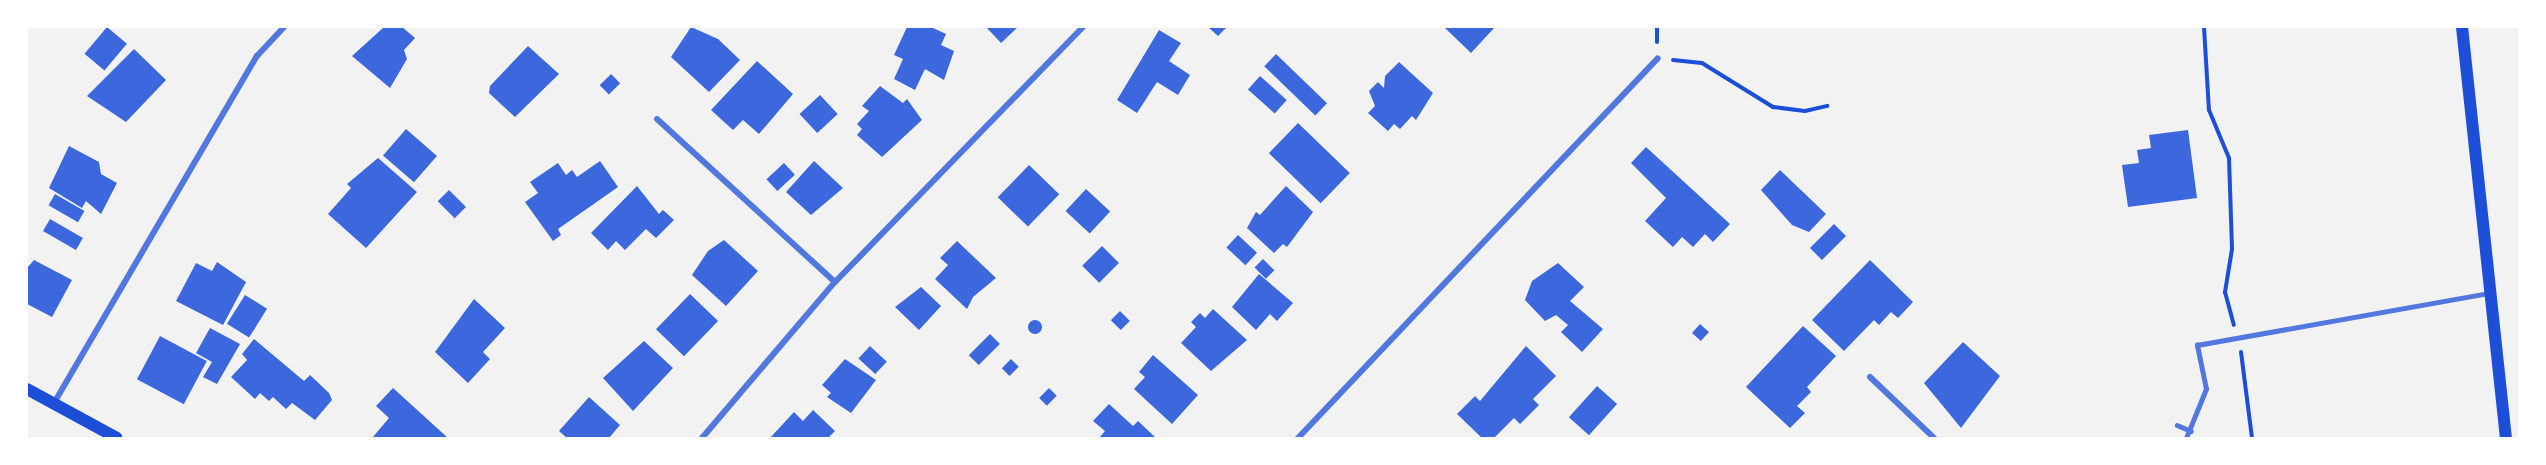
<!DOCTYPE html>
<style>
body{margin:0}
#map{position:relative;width:2546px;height:465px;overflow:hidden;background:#f2f2f2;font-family:Karla,sans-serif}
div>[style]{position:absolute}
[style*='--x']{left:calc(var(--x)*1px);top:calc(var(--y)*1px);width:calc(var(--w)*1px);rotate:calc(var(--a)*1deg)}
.building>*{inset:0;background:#3d67dc;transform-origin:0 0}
.round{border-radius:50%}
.path>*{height:4px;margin:-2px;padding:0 2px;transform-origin:2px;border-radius:2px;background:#1d4ed8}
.service>*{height:4.5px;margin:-2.25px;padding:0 2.25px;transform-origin:2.25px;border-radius:2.25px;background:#5277de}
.minor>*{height:6px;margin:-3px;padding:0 3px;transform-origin:3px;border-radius:3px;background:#5277de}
.secondary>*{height:12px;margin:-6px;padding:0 6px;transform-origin:6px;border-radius:6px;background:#1d4ed8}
span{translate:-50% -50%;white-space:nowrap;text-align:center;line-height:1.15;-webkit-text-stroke:6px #fff;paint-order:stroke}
.frame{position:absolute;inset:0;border:28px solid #fff;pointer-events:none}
</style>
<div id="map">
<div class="building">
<div style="left:107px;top:27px;width:26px;height:35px;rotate:40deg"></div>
<div style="clip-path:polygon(384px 27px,402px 27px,415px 38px,404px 50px,407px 59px,390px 88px,352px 56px)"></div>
<div style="clip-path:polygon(691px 27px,718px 39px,740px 60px,709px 92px,671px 57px)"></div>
<div style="clip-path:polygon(907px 27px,931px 27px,946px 34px,941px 45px,954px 51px,944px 80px,925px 69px,915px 90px,894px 79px,903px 59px,894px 55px)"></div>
<div style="clip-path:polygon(986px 27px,1018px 27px,1001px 43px)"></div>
<div style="clip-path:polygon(1208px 27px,1227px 27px,1218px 36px)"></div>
<div style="clip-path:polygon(1444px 27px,1495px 27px,1471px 53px)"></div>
<div style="clip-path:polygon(1159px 30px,1181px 43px,1169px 61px,1190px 75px,1178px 95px,1157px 82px,1137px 113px,1117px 100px)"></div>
<div style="clip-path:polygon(528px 46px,559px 74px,515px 117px,489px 93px,490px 86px)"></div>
<div style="clip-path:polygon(134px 49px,166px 80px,126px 122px,87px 96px)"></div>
<div style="left:1276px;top:54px;width:71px;height:17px;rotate:44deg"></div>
<div style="clip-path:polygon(757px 61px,793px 94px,759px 134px,743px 120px,733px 130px,711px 110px)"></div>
<div style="clip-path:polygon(1399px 62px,1433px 93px,1416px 120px,1412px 116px,1400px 129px,1394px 124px,1388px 131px,1368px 113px,1375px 106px,1369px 91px,1378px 82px,1384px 88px,1385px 76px)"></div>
<div style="left:611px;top:74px;width:13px;height:16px;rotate:45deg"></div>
<div style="left:1260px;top:76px;width:36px;height:18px;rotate:42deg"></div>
<div style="clip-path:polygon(880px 86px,903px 103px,907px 99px,922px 120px,882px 157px,857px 135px,862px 129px,857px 124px,869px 111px,862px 106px)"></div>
<div style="left:820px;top:95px;width:26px;height:28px;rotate:47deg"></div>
<div style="left:1298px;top:123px;width:72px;height:42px;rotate:44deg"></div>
<div style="left:406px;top:129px;width:41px;height:35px;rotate:41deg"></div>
<div style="clip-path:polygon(2188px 130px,2197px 198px,2128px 207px,2122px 165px,2139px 163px,2137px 150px,2151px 148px,2149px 135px)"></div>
<div style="clip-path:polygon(69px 146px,99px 162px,101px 174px,117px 183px,101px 214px,86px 201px,82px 208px,49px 188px)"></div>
<div style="clip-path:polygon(1646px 147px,1730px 224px,1713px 242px,1705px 234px,1693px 247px,1682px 237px,1673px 247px,1645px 221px,1666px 198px,1631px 163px)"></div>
<div style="clip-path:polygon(378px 158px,417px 192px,366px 248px,328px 214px,351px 188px,347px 184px)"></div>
<div style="clip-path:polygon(600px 161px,618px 187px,558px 229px,561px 235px,553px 241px,525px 202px,538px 193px,530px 182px,558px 163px,566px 175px,572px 170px,577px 177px)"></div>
<div style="clip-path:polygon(814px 161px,843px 188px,811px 215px,786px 192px)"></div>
<div style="left:784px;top:163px;width:16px;height:24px;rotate:47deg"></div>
<div style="left:1029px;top:165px;width:42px;height:45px;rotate:44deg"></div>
<div style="clip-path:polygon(1780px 170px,1826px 214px,1809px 232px,1792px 225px,1761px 190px)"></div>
<div style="clip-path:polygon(637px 186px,659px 214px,663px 210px,674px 220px,656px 238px,646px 229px,625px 250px,616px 241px,608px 250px,591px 233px)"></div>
<div style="clip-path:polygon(1286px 186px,1313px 212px,1287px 247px,1283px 244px,1274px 253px,1247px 228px,1256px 212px,1260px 215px)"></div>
<div style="left:1086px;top:189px;width:33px;height:30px;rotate:43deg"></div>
<div style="left:449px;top:190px;width:24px;height:16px;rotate:45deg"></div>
<div style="left:55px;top:194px;width:34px;height:13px;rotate:30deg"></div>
<div style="left:50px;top:219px;width:38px;height:14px;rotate:30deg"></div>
<div style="left:1834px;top:224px;width:17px;height:34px;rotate:45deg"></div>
<div style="left:1238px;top:235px;width:26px;height:17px;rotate:43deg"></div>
<div style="clip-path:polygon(724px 240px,758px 271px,726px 306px,692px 275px,708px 251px)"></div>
<div style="clip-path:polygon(957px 241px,996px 278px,973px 297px,967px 309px,935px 279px,948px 265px,940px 258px)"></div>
<div style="left:1102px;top:246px;width:24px;height:28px;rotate:45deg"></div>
<div style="left:1263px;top:259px;width:16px;height:12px;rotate:45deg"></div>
<div style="clip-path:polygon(34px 260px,72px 280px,52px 317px,27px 304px,27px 268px)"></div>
<div style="clip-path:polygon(1870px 260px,1913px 302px,1898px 318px,1891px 312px,1879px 325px,1874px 320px,1844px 351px,1812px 320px)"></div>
<div style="clip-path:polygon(217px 262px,246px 282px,223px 325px,176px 301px,196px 263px,212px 271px)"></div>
<div style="clip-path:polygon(1558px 263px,1584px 287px,1570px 301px,1603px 329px,1582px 352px,1561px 332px,1568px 325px,1556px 315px,1545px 321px,1525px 300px,1532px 281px)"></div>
<div style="clip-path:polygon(1259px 274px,1293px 303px,1277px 321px,1270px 314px,1256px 330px,1232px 307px)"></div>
<div style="clip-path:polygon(921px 287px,941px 306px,919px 330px,895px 307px)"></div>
<div style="left:690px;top:294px;width:39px;height:49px;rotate:44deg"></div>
<div style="left:245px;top:295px;width:26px;height:34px;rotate:32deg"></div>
<div style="clip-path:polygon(474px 299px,505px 328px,483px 352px,490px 359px,468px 383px,435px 352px)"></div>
<div style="clip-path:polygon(1213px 309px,1247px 340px,1211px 371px,1181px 343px,1196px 327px,1191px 322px,1200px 313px,1205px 318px)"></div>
<div style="left:1120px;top:311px;width:14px;height:13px;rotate:45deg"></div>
<div class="round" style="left:1028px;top:320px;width:14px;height:14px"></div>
<div style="left:1700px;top:324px;width:12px;height:12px;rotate:42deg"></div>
<div style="clip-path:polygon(1803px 326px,1836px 356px,1807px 387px,1811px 392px,1797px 406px,1805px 413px,1790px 428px,1746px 387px)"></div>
<div style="clip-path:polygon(210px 328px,240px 344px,217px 384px,203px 377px,212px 362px,196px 353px)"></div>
<div style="left:990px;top:334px;width:14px;height:30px;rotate:45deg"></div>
<div style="left:160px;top:336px;width:53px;height:49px;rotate:28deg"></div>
<div style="clip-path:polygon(254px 339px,304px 381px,310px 375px,329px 393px,332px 400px,315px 420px,292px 403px,286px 409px,273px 397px,269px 401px,260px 393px,255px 399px,231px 377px,247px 360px,242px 354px)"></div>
<div style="clip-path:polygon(644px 341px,673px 368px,633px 411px,603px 378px)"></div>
<div style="clip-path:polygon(1963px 342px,2000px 376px,1961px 428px,1924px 383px)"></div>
<div style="left:870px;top:346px;width:23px;height:17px;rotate:43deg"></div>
<div style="clip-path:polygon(1526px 346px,1556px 376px,1533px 399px,1539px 405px,1520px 424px,1514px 418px,1494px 438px,1482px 438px,1457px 414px,1475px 396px,1480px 401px)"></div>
<div style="clip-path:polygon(1153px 355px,1198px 395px,1172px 424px,1134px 389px,1145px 377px,1139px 372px)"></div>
<div style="clip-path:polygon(845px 359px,876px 380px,851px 413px,827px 397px,831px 393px,822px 385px)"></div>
<div style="left:1011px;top:359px;width:11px;height:13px;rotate:45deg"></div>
<div style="left:1597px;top:386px;width:27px;height:42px;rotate:42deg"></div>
<div style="clip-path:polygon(393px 388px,448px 438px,372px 438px,389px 418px,376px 406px)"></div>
<div style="left:1049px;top:388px;width:11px;height:14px;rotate:45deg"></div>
<div style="clip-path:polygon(589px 397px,620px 425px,609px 438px,567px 438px,559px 431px)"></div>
<div style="clip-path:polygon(1109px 404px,1133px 426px,1138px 421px,1156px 438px,1099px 438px,1105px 431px,1093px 421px)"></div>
<div style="clip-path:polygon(813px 410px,835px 431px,828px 438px,770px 438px,794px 412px,803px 421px)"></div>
</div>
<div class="path">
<div style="--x:1657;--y:27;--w:15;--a:90"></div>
<div style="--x:2204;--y:27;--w:83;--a:86.6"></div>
<div style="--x:2209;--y:110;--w:52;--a:67.4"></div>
<div style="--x:2229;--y:158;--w:91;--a:88.1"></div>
<div style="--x:2232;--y:249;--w:44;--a:99.2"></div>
<div style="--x:2225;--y:292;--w:34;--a:75"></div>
<div style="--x:1673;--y:60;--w:29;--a:6"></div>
<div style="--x:1702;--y:63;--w:84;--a:31.8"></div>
<div style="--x:1773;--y:107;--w:32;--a:7"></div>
<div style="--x:1805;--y:111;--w:23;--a:-13"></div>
<div style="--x:2241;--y:352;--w:87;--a:82.7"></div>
</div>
<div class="service">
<div style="--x:2177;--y:425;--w:15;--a:23"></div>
<div style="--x:2186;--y:438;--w:53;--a:-67.8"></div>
<div style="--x:2206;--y:389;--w:45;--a:-101.6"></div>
<div style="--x:2197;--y:345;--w:298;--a:-10.1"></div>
</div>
<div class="minor">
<div style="--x:657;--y:119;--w:241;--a:42.5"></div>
<div style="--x:1870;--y:377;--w:88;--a:43.6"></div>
<div style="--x:54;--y:403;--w:402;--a:-59.7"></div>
<div style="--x:257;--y:56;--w:40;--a:-47"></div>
<div style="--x:702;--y:438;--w:205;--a:-49.6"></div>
<div style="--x:835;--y:282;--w:356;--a:-45.8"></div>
<div style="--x:1298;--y:438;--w:523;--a:-46.55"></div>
</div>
<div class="secondary">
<div style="--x:2462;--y:27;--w:413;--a:83.9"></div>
<div style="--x:27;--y:389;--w:102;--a:28.6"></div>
</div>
<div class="frame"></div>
</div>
